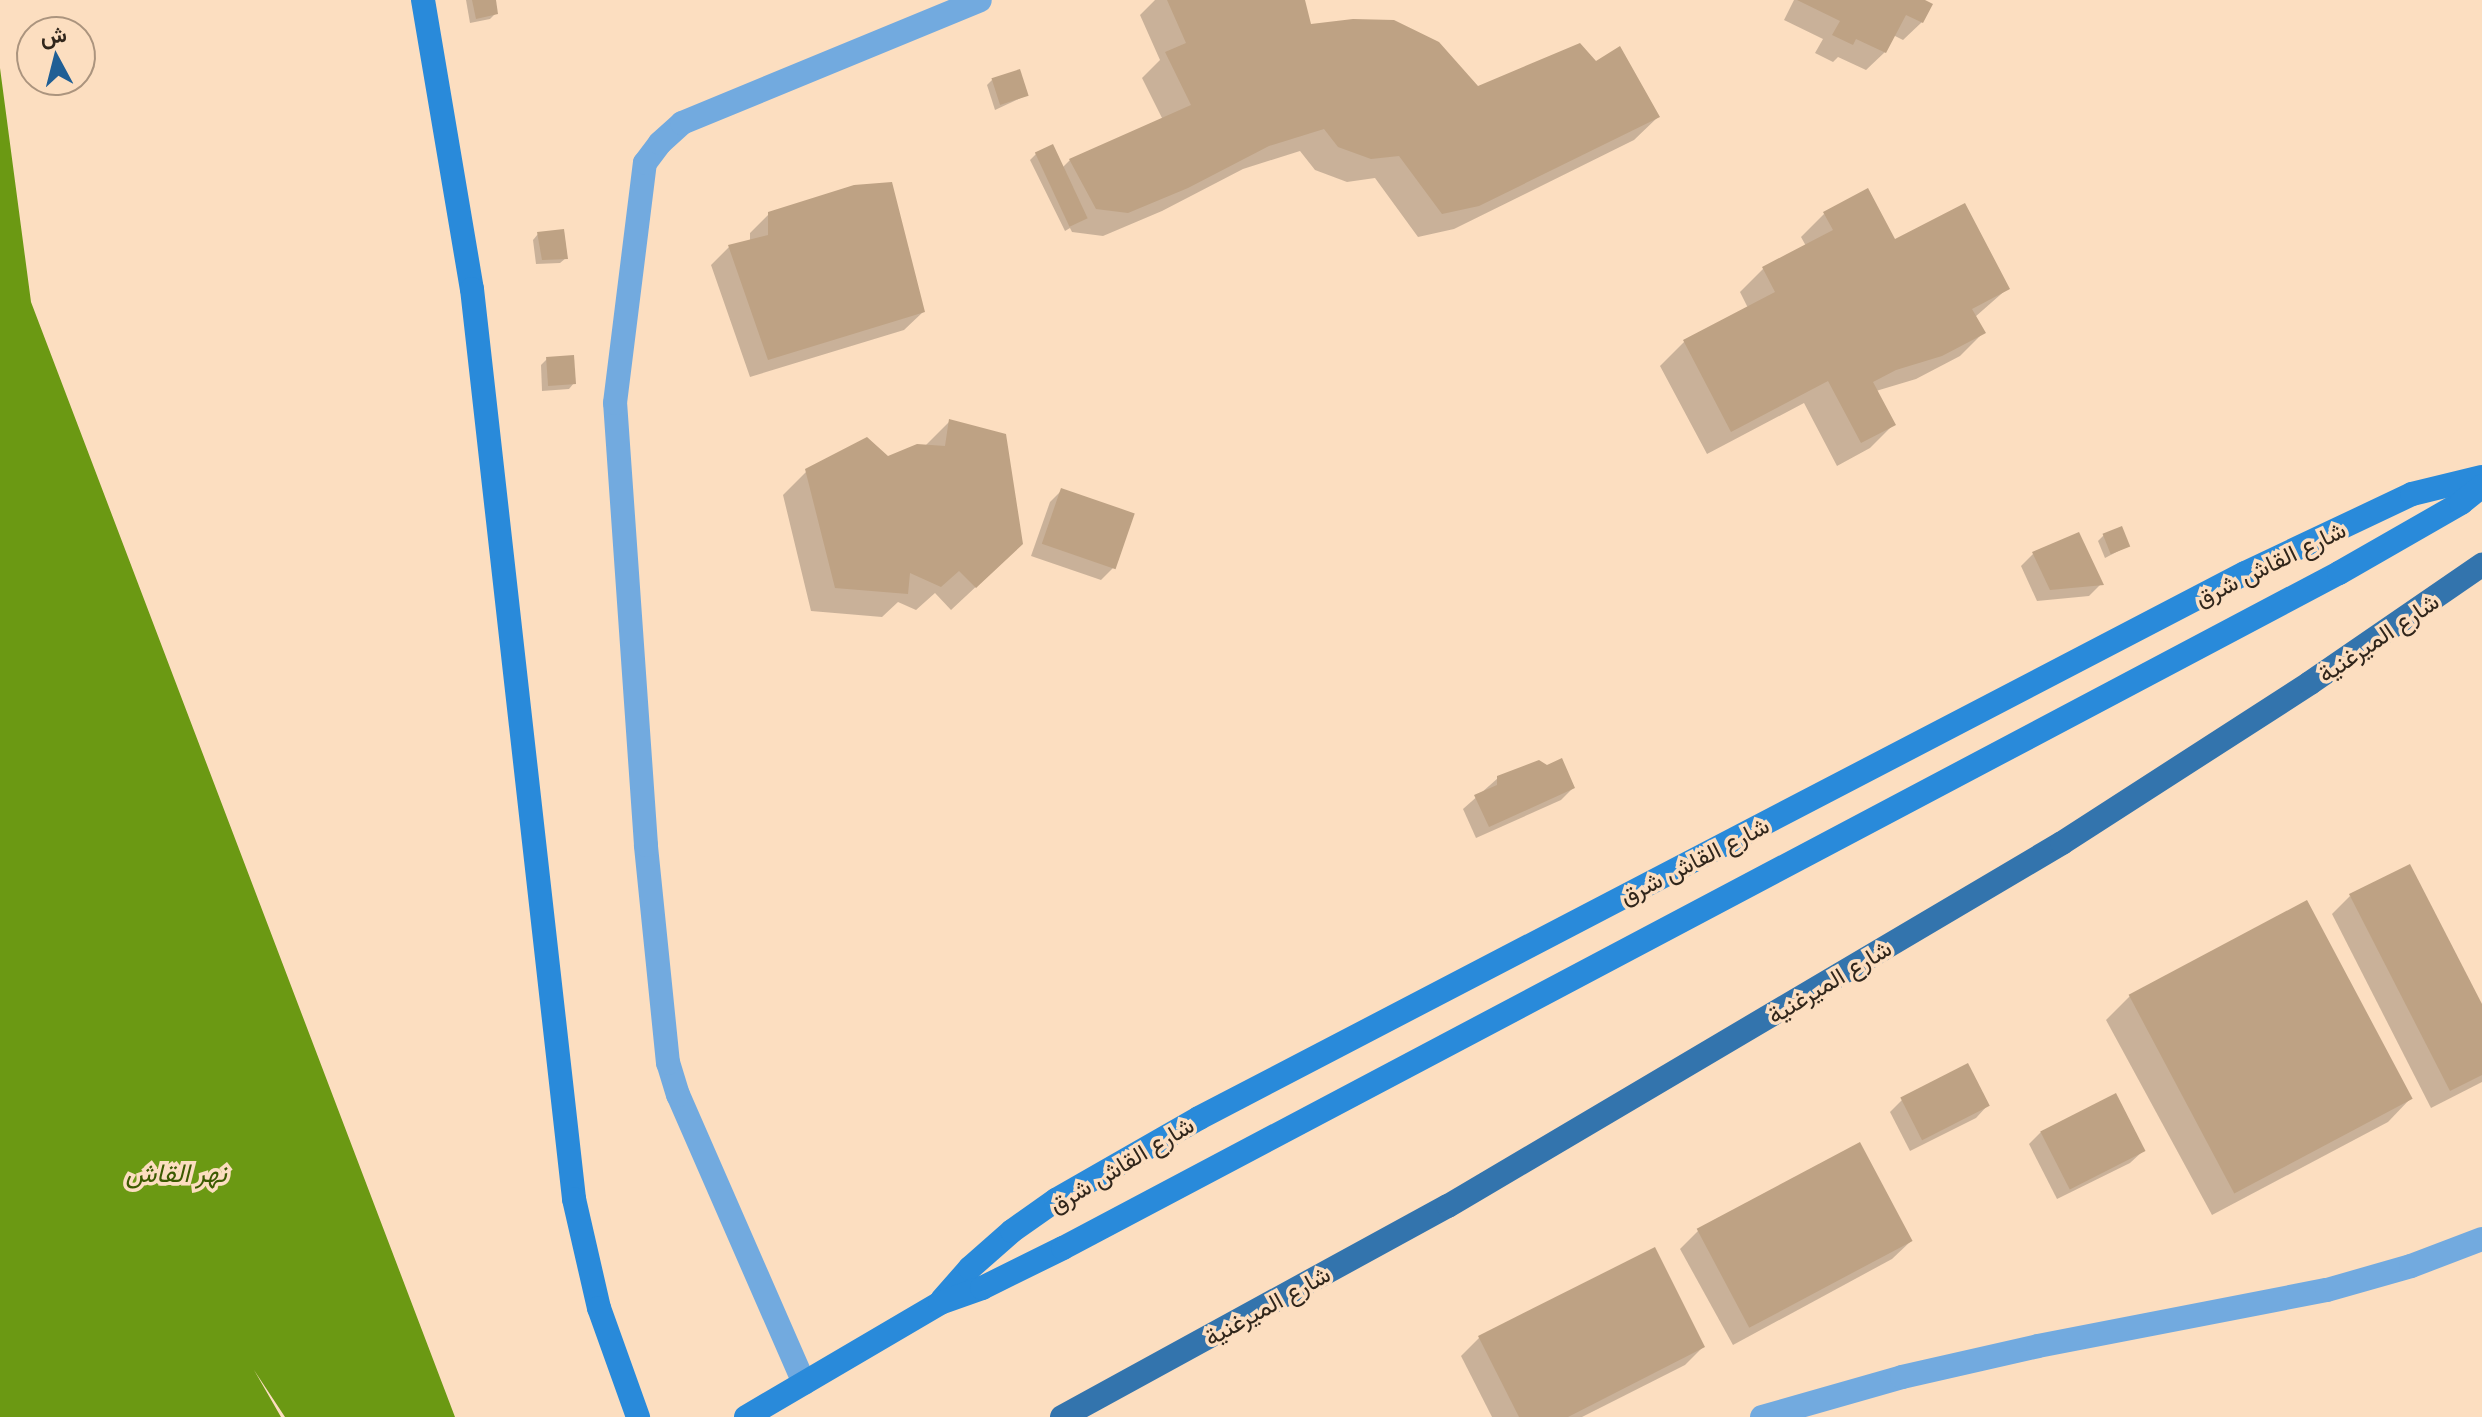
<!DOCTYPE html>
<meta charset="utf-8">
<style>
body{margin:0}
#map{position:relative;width:2482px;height:1417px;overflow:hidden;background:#fcdec0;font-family:"Noto Serif",Vazirmatn,serif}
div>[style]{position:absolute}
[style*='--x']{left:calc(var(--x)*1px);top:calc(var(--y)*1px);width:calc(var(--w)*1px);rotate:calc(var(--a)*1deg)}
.water>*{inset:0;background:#6b9913}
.shadow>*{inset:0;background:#0003}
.building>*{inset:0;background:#bea284;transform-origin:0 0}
.service>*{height:24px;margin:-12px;padding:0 12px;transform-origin:12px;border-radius:12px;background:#72aadf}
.tertiary>*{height:24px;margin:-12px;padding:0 12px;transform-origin:12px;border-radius:12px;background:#72aadf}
.secondary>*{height:24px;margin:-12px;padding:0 12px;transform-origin:12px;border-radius:12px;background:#298ada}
.primary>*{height:24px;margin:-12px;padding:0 12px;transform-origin:12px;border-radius:12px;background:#3374ad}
span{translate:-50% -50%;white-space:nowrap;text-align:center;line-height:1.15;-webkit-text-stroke:7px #fcdec0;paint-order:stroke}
.street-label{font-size:24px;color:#31261b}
.water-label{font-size:26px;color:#3c5a00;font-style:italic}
.north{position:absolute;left:16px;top:16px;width:80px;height:80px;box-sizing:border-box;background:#fcdec0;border:2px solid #ab947e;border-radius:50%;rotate:353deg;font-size:22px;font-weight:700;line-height:32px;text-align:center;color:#31261b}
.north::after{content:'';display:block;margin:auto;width:28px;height:36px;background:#205f95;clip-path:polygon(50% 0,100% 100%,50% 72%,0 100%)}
</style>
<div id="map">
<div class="water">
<div style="clip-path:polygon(0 68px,31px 302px,455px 1417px,285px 1417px,254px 1370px,281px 1417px,0 1417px)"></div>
</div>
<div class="shadow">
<div style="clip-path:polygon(466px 0,494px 0,496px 13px,490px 19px,470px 23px)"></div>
<div style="clip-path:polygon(1155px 0,1303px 0,1310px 26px,1478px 88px,1595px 63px,1658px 117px,1634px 140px,1454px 229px,1418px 237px,1375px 178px,1347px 182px,1315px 170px,1300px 151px,1243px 169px,1162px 211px,1103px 236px,1072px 232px,1070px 228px,1065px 231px,1030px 160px,1036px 154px,1062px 168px,1070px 160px,1163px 120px,1142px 78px,1160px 60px,1140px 15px)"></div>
<div style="clip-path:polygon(1794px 0,1920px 0,1922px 22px,1903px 40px,1893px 35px,1885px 52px,1866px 70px,1838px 57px,1833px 62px,1815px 53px,1823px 39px,1784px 20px)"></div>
<div style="clip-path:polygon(992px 80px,1027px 95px,995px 110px,987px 85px)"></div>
<div style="clip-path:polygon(769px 214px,923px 312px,904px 330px,750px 377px,711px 265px,729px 247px,750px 242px,750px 233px)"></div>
<div style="clip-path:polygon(1824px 214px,2008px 288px,1975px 317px,1983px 333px,1960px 356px,1916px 379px,1876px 391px,1894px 424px,1870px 448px,1837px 466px,1804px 403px,1707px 454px,1660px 366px,1684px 342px,1748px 308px,1740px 292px,1763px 269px,1806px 246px,1801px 237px)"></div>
<div style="clip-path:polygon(538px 234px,566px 258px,560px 263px,536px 264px,533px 240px)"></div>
<div style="clip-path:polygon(547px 359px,574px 383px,569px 389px,542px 391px,541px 365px)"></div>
<div style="clip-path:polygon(950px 421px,996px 568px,951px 610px,935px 593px,916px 610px,898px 602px,882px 617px,811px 611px,783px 495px,807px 471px,887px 458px,926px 445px)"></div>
<div style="clip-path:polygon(1062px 490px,1113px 568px,1101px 580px,1031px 556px,1050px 502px)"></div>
<div style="clip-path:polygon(2104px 535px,2128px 546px,2105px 558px,2098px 541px)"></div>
<div style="clip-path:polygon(2033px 554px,2101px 584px,2089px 596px,2037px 601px,2021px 566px)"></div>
<div style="clip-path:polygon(1498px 778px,1573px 788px,1561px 800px,1476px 838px,1463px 809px)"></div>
<div style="clip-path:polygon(2350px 896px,2482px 1009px,2482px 1082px,2431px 1108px,2332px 914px)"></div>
<div style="clip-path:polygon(2130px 996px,2411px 1098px,2388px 1122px,2212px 1215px,2106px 1020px)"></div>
<div style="clip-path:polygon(1902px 1100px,1988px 1105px,1976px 1118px,1910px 1151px,1890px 1112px)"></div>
<div style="clip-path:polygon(2041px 1132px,2143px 1151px,2130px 1163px,2057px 1199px,2029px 1144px)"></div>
<div style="clip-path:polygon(1698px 1231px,1911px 1241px,1892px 1259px,1733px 1345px,1680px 1249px)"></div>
<div style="clip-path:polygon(1479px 1338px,1703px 1347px,1685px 1365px,1582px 1417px,1492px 1417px,1461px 1356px)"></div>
</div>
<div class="building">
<div style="clip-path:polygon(472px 0,496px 0,498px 14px,476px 19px)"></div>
<div style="clip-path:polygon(1167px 0,1305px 0,1311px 24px,1353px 19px,1394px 20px,1439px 42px,1478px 86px,1580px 43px,1596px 61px,1620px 46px,1660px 117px,1479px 206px,1442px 214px,1399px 156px,1371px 159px,1338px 147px,1324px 129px,1269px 146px,1188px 188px,1128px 213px,1096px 209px,1069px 159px,1191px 105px,1165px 52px,1186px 43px)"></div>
<div style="clip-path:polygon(1797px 0,1925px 0,1933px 4px,1923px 23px,1906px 15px,1886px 53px,1856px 39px,1853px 45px,1832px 35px,1840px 21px)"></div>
<div style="left:1020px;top:69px;width:28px;height:30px;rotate:72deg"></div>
<div style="left:1053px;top:144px;width:82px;height:20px;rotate:65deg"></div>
<div style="clip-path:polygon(892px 182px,925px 312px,768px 360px,728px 245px,768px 235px,768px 212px,854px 185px)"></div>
<div style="clip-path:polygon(1868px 188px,1895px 239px,1965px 203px,2010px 289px,1972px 309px,1986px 333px,1942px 356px,1896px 370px,1873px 382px,1896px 425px,1861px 443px,1828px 381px,1731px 432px,1683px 340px,1775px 292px,1762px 267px,1833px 230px,1823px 212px)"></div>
<div style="clip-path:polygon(564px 229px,568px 259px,542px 260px,537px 232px)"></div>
<div style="left:574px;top:355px;width:29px;height:28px;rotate:86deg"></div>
<div style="clip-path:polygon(949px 419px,1006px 434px,1023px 544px,976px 588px,959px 571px,941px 587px,910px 573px,908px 594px,835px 588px,805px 469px,867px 437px,888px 456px,917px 444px,945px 446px)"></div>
<div style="left:1061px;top:488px;width:78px;height:59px;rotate:19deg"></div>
<div style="left:2122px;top:526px;width:22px;height:21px;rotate:68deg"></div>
<div style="clip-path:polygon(2079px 532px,2104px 585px,2050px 590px,2032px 552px)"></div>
<div style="clip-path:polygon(1562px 758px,1575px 788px,1489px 827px,1474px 795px,1497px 785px,1497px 776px,1539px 760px,1547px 765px)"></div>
<div style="clip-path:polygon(2410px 864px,2482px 1004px,2482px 1075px,2450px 1091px,2349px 894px)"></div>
<div style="left:2307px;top:900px;width:225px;height:202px;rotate:62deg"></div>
<div style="left:1968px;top:1063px;width:48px;height:76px;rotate:63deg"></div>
<div style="left:2116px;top:1093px;width:65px;height:85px;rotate:63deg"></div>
<div style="left:1860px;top:1142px;width:112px;height:185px;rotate:62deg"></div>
<div style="clip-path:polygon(1655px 1247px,1705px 1347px,1568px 1417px,1519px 1417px,1478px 1336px)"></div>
</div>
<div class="service">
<div style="--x:804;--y:1383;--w:314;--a:-113.6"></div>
<div style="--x:678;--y:1095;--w:34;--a:-107"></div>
<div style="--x:668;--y:1063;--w:219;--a:-95.8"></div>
<div style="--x:646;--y:845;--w:443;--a:-94"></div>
<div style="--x:615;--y:403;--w:242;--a:-82.9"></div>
<div style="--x:645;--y:163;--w:25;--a:-53"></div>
<div style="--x:660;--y:143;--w:30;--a:-42"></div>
<div style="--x:682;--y:123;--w:322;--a:-22.4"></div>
</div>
<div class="tertiary">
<div style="--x:1762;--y:1417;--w:146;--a:-15.9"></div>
<div style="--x:1902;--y:1377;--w:139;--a:-12.8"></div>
<div style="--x:2038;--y:1346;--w:294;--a:-11"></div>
<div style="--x:2327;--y:1290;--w:87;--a:-15.9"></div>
<div style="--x:2411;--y:1266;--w:76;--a:-20.8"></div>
</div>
<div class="secondary">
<div style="--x:423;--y:0;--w:293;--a:80.4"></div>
<div style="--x:472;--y:289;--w:916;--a:83.6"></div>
<div style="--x:574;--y:1199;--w:112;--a:77.1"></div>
<div style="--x:599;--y:1308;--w:116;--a:70.3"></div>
<div style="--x:942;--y:1300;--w:43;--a:-48.8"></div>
<div style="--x:970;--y:1268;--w:56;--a:-41.4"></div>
<div style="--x:1012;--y:1231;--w:54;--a:-35.2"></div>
<div style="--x:1056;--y:1200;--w:165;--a:-29.8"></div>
<div style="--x:1199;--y:1118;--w:1179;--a:-27.52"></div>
<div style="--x:2245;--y:573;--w:185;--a:-25.3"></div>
<div style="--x:2412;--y:494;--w:72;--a:-13.7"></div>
<div style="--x:746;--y:1417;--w:225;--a:-30.4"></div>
<div style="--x:940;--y:1303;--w:45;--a:-19.7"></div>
<div style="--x:982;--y:1288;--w:90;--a:-26.3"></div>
<div style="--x:1063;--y:1248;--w:1444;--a:-27.88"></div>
<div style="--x:2339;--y:573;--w:141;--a:-29.8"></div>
<div style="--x:2461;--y:503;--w:27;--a:-39"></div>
</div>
<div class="primary">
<div style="--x:1062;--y:1417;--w:440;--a:-28.7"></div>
<div style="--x:1448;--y:1206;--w:713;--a:-30.59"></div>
<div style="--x:2062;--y:843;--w:295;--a:-32.8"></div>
<div style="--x:2310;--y:683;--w:209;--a:-34.5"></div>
</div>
<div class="street-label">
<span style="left:2270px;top:563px;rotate:-26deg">شارع القاش شرق</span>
<span style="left:2378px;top:637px;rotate:-34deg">شارع الميرغنية</span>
<span style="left:1694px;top:860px;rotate:-27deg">شارع القاش شرق</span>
<span style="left:1829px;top:981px;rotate:-31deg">شارع الميرغنية</span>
<span style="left:1121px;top:1164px;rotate:-31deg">شارع القاش شرق</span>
<span style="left:1267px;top:1305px;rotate:-29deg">شارع الميرغنية</span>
</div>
<div class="water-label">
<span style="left:176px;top:1173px">نهر القاش</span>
</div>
<div class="north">ش</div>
</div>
